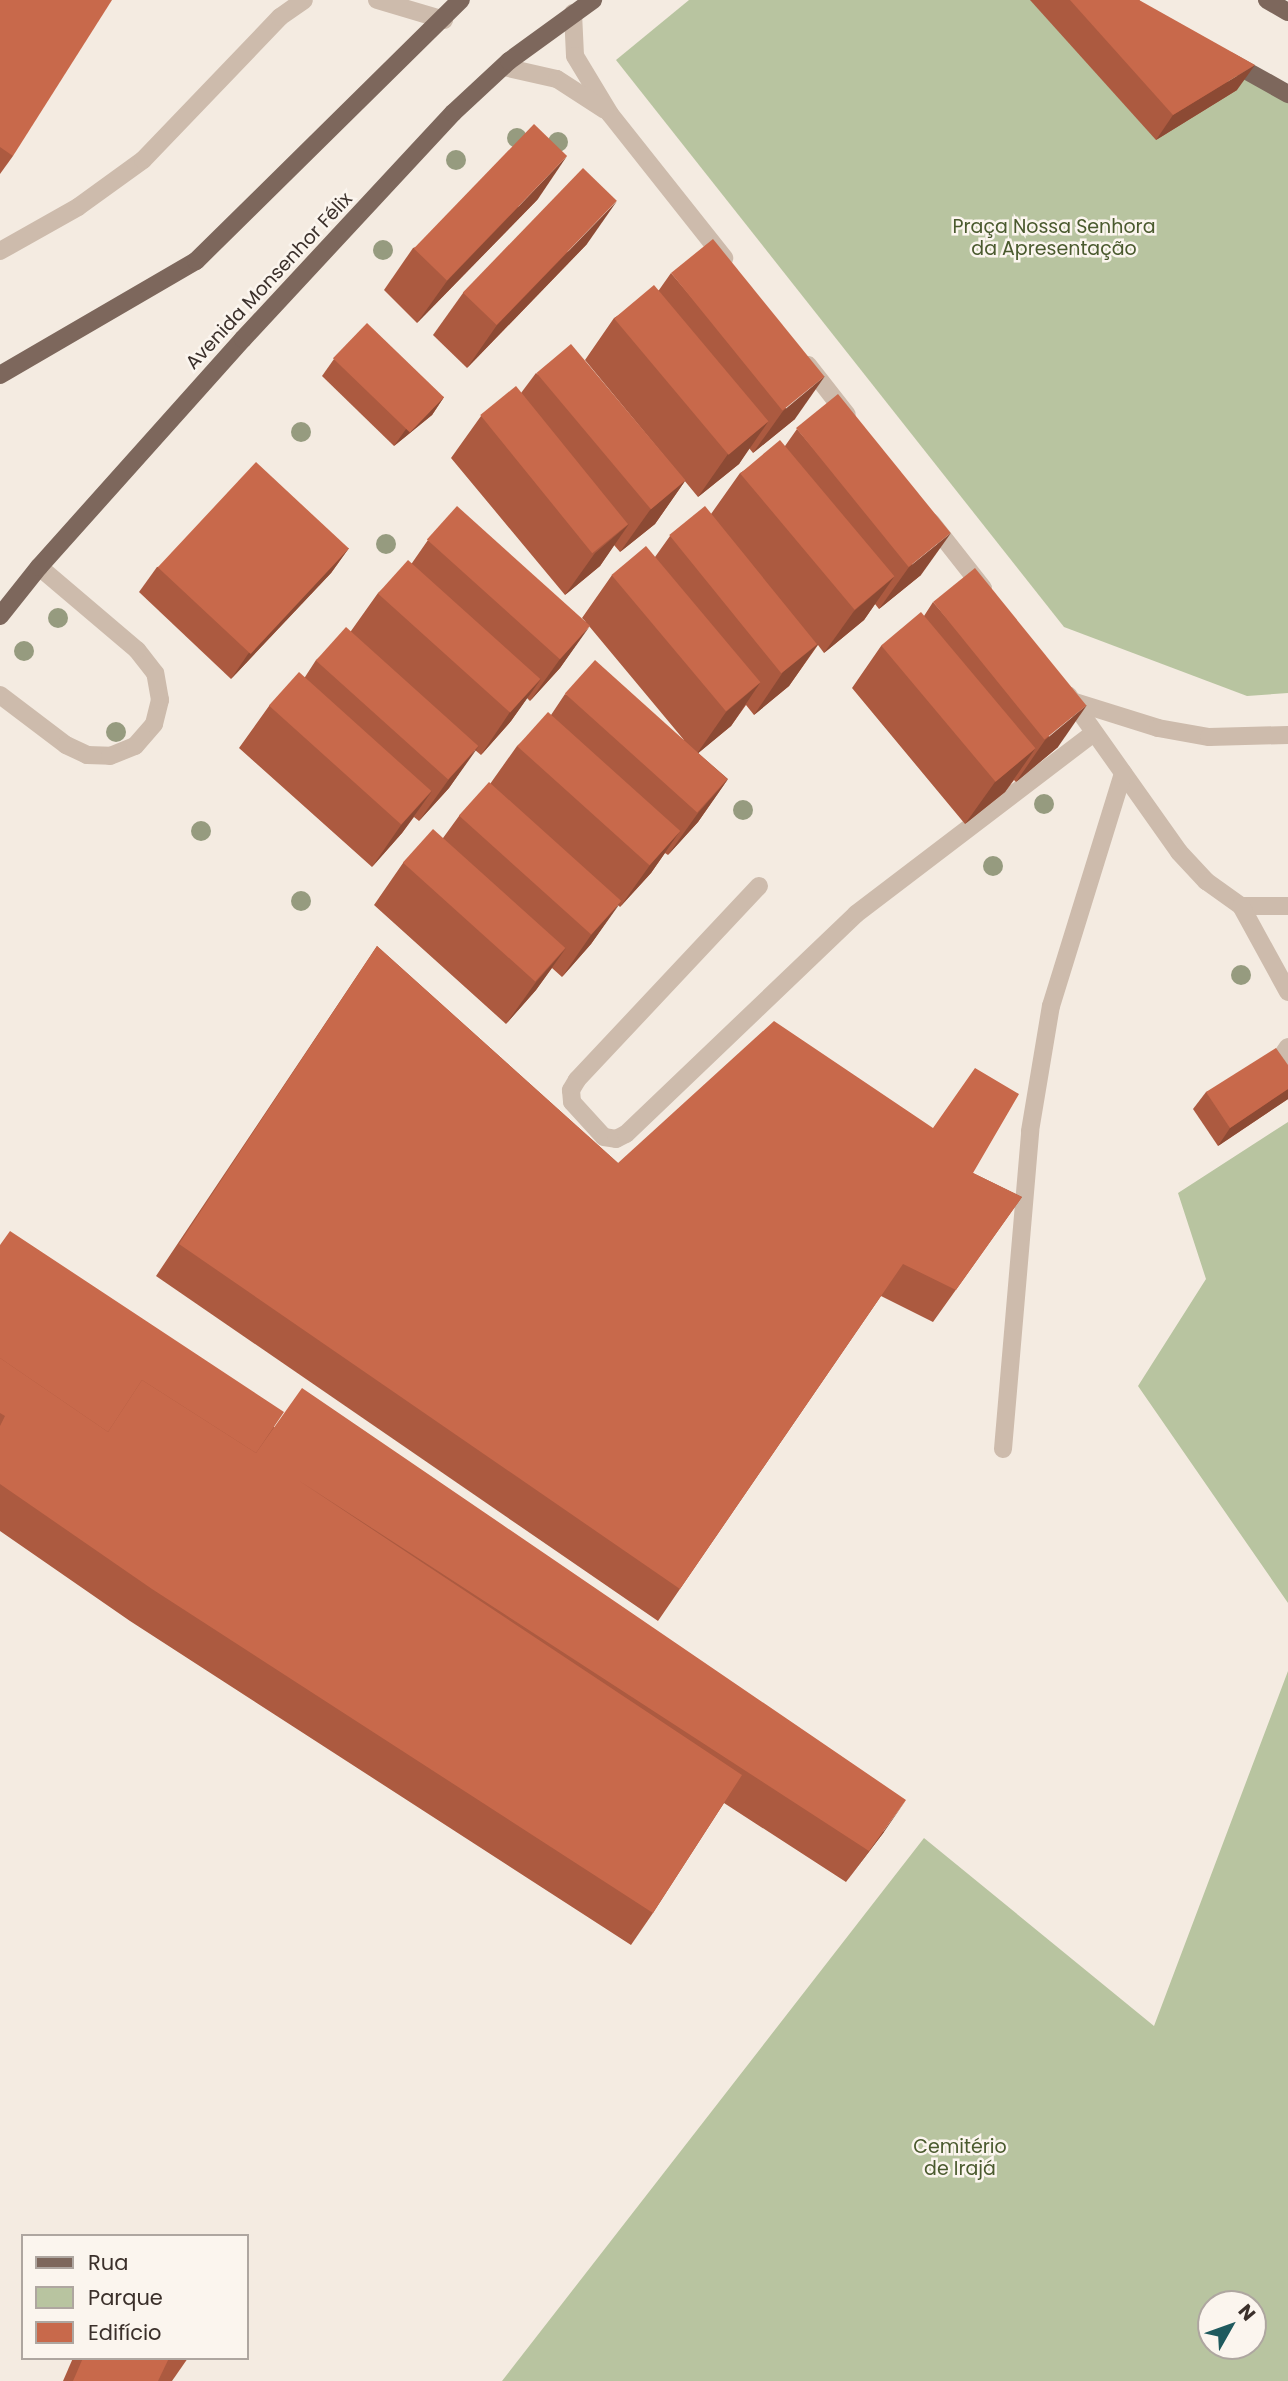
<!DOCTYPE html>
<meta charset="utf-8">
<style>
body{margin:0}
#map{position:relative;width:1288px;height:2381px;overflow:hidden;background:#f4ebe1;font-family:Poppins,sans-serif}
div>[style]{position:absolute}
[style*='--x']{left:calc(var(--x)*1px);top:calc(var(--y)*1px);width:calc(var(--w)*1px);rotate:calc(var(--a)*1deg)}
.green>*{inset:0;background:#b8c4a0}
.service>*{height:18px;margin:-9px;padding:0 9px;transform-origin:9px;border-radius:9px;background:#cdbbac}
.minor>*{height:18px;margin:-9px;padding:0 9px;transform-origin:9px;border-radius:9px;background:#cdbbac}
.primary>*{height:18px;margin:-9px;padding:0 9px;transform-origin:9px;border-radius:9px;background:#7d675c}
.trees>*{width:20px;height:20px;margin:-10px;border-radius:50%;background:#969b7f}
.wall>*{inset:0;background:#ac5a40}
.shaded-wall>*{inset:0;background:#8c4a34}
.building>*{inset:0;background:#c8694b;transform-origin:0 0}
span{translate:-50% -50%;white-space:nowrap;text-align:center;line-height:1.15;-webkit-text-stroke:5px #fbf5ee;paint-order:stroke}
.park-label{font-size:19px;color:#4a5a2e}
.street-label{font-size:19px;color:#3b302b}
.legend{position:absolute;left:21px;top:2234px;width:228px;height:126px;box-sizing:border-box;background:#fbf5ee;border:2px solid #aea6a0;margin:0;padding:9px 12px;list-style:none;font-size:21px;color:#3b302b}
.legend li{display:flex;align-items:center;gap:14px;height:35px}
.legend b{width:35px;border:2px solid #aea6a0}
.north{position:absolute;left:1197px;top:2290px;width:70px;height:70px;box-sizing:border-box;background:#fbf5ee;border:2px solid #aea6a0;border-radius:50%;rotate:50deg;font-size:19px;font-weight:700;line-height:28px;text-align:center;color:#3b302b}
.north::after{content:'';display:block;margin:auto;width:24px;height:32px;background:#1f5a5e;clip-path:polygon(50% 0,100% 100%,50% 72%,0 100%)}
</style>
<div id="map">
<div class="green">
<div style="clip-path:polygon(689px 0,1108px 0,1288px 99px,1288px 693px,1247px 696px,1064px 627px,616px 60px)"></div>
<div style="clip-path:polygon(1288px 1122px,1288px 1603px,1138px 1386px,1206px 1279px,1178px 1193px)"></div>
<div style="clip-path:polygon(evenodd,1288px 1671px,1288px 2381px,502px 2381px,924px 1838px,1154px 2026px,1288px 1671px,1211px 2304px,1253px 2304px,1253px 2346px,1211px 2346px,1211px 2304px)"></div>
</div>
<div class="service">
<div style="--x:377;--y:0;--w:70;--a:16.6"></div>
<div style="--x:573;--y:13;--w:43;--a:87.3"></div>
<div style="--x:575;--y:56;--w:68;--a:58.9"></div>
<div style="--x:610;--y:114;--w:184;--a:51.6"></div>
<div style="--x:504;--y:67;--w:54;--a:12.8"></div>
<div style="--x:557;--y:79;--w:57;--a:32.9"></div>
<div style="--x:0;--y:251;--w:90;--a:-29.4"></div>
<div style="--x:78;--y:207;--w:80;--a:-35.9"></div>
<div style="--x:143;--y:160;--w:198;--a:-46.2"></div>
<div style="--x:280;--y:17;--w:29;--a:-35"></div>
<div style="--x:808;--y:365;--w:63;--a:52"></div>
<div style="--x:931;--y:522;--w:84;--a:51.8"></div>
<div style="--x:0;--y:695;--w:83;--a:37.1"></div>
<div style="--x:66;--y:745;--w:23;--a:25"></div>
<div style="--x:87;--y:755;--w:23;--a:2"></div>
<div style="--x:110;--y:756;--w:27;--a:-22"></div>
<div style="--x:135;--y:746;--w:29;--a:-49"></div>
<div style="--x:154;--y:724;--w:25;--a:-76"></div>
<div style="--x:160;--y:700;--w:27;--a:-100"></div>
<div style="--x:155;--y:673;--w:29;--a:-128"></div>
<div style="--x:137;--y:650;--w:128;--a:-139.7"></div>
<div style="--x:1068;--y:695;--w:192;--a:54.7"></div>
<div style="--x:1179;--y:852;--w:40;--a:47"></div>
<div style="--x:1206;--y:881;--w:43;--a:35.5"></div>
<div style="--x:1241;--y:906;--w:47;--a:0"></div>
<div style="--x:1072;--y:701;--w:90;--a:17.4"></div>
<div style="--x:1158;--y:728;--w:52;--a:10"></div>
<div style="--x:1209;--y:737;--w:79;--a:-1.5"></div>
<div style="--x:759;--y:886;--w:266;--a:133.2"></div>
<div style="--x:577;--y:1080;--w:12;--a:121"></div>
<div style="--x:571;--y:1090;--w:12;--a:85"></div>
<div style="--x:572;--y:1102;--w:47;--a:47.6"></div>
<div style="--x:604;--y:1137;--w:12;--a:9"></div>
<div style="--x:616;--y:1139;--w:11;--a:-27"></div>
<div style="--x:626;--y:1134;--w:318;--a:-43.7"></div>
<div style="--x:856;--y:914;--w:299;--a:-37.3"></div>
<div style="--x:1003;--y:1449;--w:319;--a:-85.1"></div>
<div style="--x:1030;--y:1131;--w:127;--a:-80.5"></div>
<div style="--x:1051;--y:1006;--w:244;--a:-72.8"></div>
</div>
<div class="minor">
<div style="--x:1241;--y:906;--w:98;--a:61.3"></div>
<div style="--x:1288;--y:1047;--w:12;--a:125"></div>
<div style="--x:1281;--y:1057;--w:11;--a:90"></div>
<div style="--x:1281;--y:1068;--w:15;--a:62"></div>
</div>
<div class="primary">
<div style="--x:1267;--y:0;--w:24;--a:30"></div>
<div style="--x:1229;--y:61;--w:68;--a:29.2"></div>
<div style="--x:0;--y:375;--w:227;--a:-30.2"></div>
<div style="--x:196;--y:261;--w:372;--a:-44.6"></div>
<div style="--x:0;--y:616;--w:63;--a:-51.5"></div>
<div style="--x:39;--y:567;--w:306;--a:-48.2"></div>
<div style="--x:243;--y:339;--w:309;--a:-47.1"></div>
<div style="--x:453;--y:113;--w:76;--a:-42.9"></div>
<div style="--x:509;--y:61;--w:104;--a:-36"></div>
</div>
<div class="trees">
<div style="left:517px;top:138px"></div>
<div style="left:558px;top:142px"></div>
<div style="left:456px;top:160px"></div>
<div style="left:383px;top:250px"></div>
<div style="left:301px;top:432px"></div>
<div style="left:386px;top:544px"></div>
<div style="left:58px;top:618px"></div>
<div style="left:24px;top:651px"></div>
<div style="left:116px;top:732px"></div>
<div style="left:1044px;top:804px"></div>
<div style="left:743px;top:810px"></div>
<div style="left:201px;top:831px"></div>
<div style="left:993px;top:866px"></div>
<div style="left:301px;top:901px"></div>
<div style="left:1241px;top:975px"></div>
</div>
<div class="wall">
<div style="clip-path:polygon(0 0,13px 156px,0 174px)"></div>
<div style="clip-path:polygon(1030px 0,1139px 0,1237px 90px,1156px 140px)"></div>
<div style="clip-path:polygon(538px 199px,417px 323px,384px 290px,413px 248px)"></div>
<div style="clip-path:polygon(587px 244px,467px 368px,433px 335px,463px 293px)"></div>
<div style="clip-path:polygon(671px 273px,795px 419px,753px 453px,749px 448px,739px 464px,698px 497px,585px 360px,614px 318px,659px 290px)"></div>
<div style="clip-path:polygon(334px 359px,444px 397px,432px 415px,394px 446px,322px 376px)"></div>
<div style="clip-path:polygon(536px 373px,685px 481px,655px 524px,620px 552px,614px 545px,600px 566px,565px 595px,451px 458px,481px 416px,521px 393px)"></div>
<div style="clip-path:polygon(797px 429px,921px 575px,879px 609px,875px 604px,864px 620px,824px 653px,818px 645px,789px 686px,754px 715px,746px 705px,731px 726px,698px 753px,728px 779px,698px 822px,668px 855px,665px 853px,651px 873px,620px 907px,618px 905px,591px 944px,562px 977px,552px 968px,536px 990px,506px 1024px,374px 905px,403px 863px,443px 838px,459px 816px,490px 784px,517px 746px,551px 715px,565px 694px,684px 740px,589px 626px,560px 668px,530px 701px,527px 698px,511px 721px,481px 755px,475px 750px,449px 788px,419px 821px,414px 817px,402px 833px,372px 867px,239px 748px,269px 706px,305px 677px,316px 660px,351px 631px,378px 593px,412px 563px,428px 540px,586px 622px,582px 618px,612px 575px,655px 557px,670px 536px,711px 514px,740px 473px,785px 446px)"></div>
<div style="clip-path:polygon(349px 548px,331px 573px,231px 679px,139px 592px,157px 567px)"></div>
<div style="clip-path:polygon(933px 602px,1058px 747px,1016px 782px,1014px 780px,1005px 792px,965px 824px,852px 688px,881px 646px,924px 616px)"></div>
<div style="clip-path:polygon(377px 946px,618px 1163px,973px 1173px,1022px 1197px,933px 1322px,881px 1296px,658px 1621px,156px 1276px)"></div>
<div style="clip-path:polygon(1288px 1065px,1288px 1099px,1218px 1146px,1193px 1109px,1206px 1092px)"></div>
<div style="clip-path:polygon(0 1245px,884px 1832px,846px 1882px,724px 1803px,653px 1913px,631px 1945px,130px 1621px,0 1531px)"></div>
<div style="clip-path:polygon(73px 2358px,188px 2358px,172px 2381px,63px 2381px)"></div>
</div>
<div class="shaded-wall">
<div style="clip-path:polygon(1255px 65px,1237px 90px,1156px 140px,1173px 115px)"></div>
<div style="clip-path:polygon(567px 156px,538px 199px,417px 323px,447px 281px)"></div>
<div style="clip-path:polygon(617px 201px,587px 244px,467px 368px,497px 325px)"></div>
<div style="clip-path:polygon(825px 376px,795px 419px,753px 453px,783px 411px)"></div>
<div style="clip-path:polygon(444px 397px,432px 415px,394px 446px,406px 429px)"></div>
<div style="clip-path:polygon(768px 422px,739px 464px,698px 497px,728px 454px)"></div>
<div style="clip-path:polygon(685px 481px,655px 524px,620px 552px,650px 510px)"></div>
<div style="clip-path:polygon(629px 524px,600px 566px,565px 595px,595px 553px)"></div>
<div style="clip-path:polygon(951px 533px,921px 575px,879px 609px,909px 567px)"></div>
<div style="clip-path:polygon(349px 548px,331px 573px,231px 679px,248px 654px)"></div>
<div style="clip-path:polygon(894px 577px,864px 620px,824px 653px,854px 611px)"></div>
<div style="clip-path:polygon(590px 626px,560px 668px,530px 701px,560px 659px)"></div>
<div style="clip-path:polygon(818px 644px,789px 686px,754px 715px,783px 672px)"></div>
<div style="clip-path:polygon(541px 679px,511px 721px,481px 755px,510px 712px)"></div>
<div style="clip-path:polygon(760px 683px,731px 726px,696px 755px,726px 712px)"></div>
<div style="clip-path:polygon(1087px 705px,1058px 747px,1016px 782px,1045px 740px)"></div>
<div style="clip-path:polygon(479px 746px,449px 788px,419px 821px,449px 779px)"></div>
<div style="clip-path:polygon(1035px 749px,1005px 792px,965px 824px,995px 782px)"></div>
<div style="clip-path:polygon(728px 779px,698px 822px,668px 855px,698px 813px)"></div>
<div style="clip-path:polygon(432px 791px,402px 833px,372px 867px,401px 825px)"></div>
<div style="clip-path:polygon(680px 831px,651px 873px,620px 907px,650px 865px)"></div>
<div style="clip-path:polygon(621px 902px,591px 944px,562px 977px,591px 935px)"></div>
<div style="clip-path:polygon(566px 948px,536px 990px,506px 1024px,536px 982px)"></div>
<div style="clip-path:polygon(1288px 1089px,1288px 1099px,1218px 1146px,1230px 1128px)"></div>
<div style="clip-path:polygon(906px 1800px,884px 1832px,846px 1882px,869px 1851px)"></div>
</div>
<div class="building">
<div style="clip-path:polygon(0 0,112px 0,13px 156px,0 147px)"></div>
<div style="clip-path:polygon(1070px 0,1139px 0,1255px 65px,1173px 115px)"></div>
<div style="left:534px;top:124px;width:46px;height:173px;rotate:44deg"></div>
<div style="left:583px;top:168px;width:47px;height:173px;rotate:44deg"></div>
<div style="left:713px;top:239px;width:177px;height:54px;rotate:51deg"></div>
<div style="left:654px;top:285px;width:178px;height:52px;rotate:50deg"></div>
<div style="left:367px;top:323px;width:107px;height:49px;rotate:44deg"></div>
<div style="left:571px;top:344px;width:178px;height:45px;rotate:50deg"></div>
<div style="left:516px;top:386px;width:178px;height:46px;rotate:51deg"></div>
<div style="left:838px;top:394px;width:179px;height:54px;rotate:51deg"></div>
<div style="left:780px;top:440px;width:178px;height:52px;rotate:50deg"></div>
<div style="left:256px;top:462px;width:127px;height:144px;rotate:43deg"></div>
<div style="left:457px;top:506px;width:179px;height:45px;rotate:42deg"></div>
<div style="left:705px;top:506px;width:178px;height:46px;rotate:51deg"></div>
<div style="left:646px;top:546px;width:178px;height:45px;rotate:50deg"></div>
<div style="left:408px;top:560px;width:178px;height:45px;rotate:42deg"></div>
<div style="left:975px;top:568px;width:177px;height:54px;rotate:51deg"></div>
<div style="left:921px;top:612px;width:178px;height:52px;rotate:50deg"></div>
<div style="left:346px;top:627px;width:178px;height:45px;rotate:42deg"></div>
<div style="left:595px;top:660px;width:178px;height:45px;rotate:42deg"></div>
<div style="left:299px;top:672px;width:178px;height:45px;rotate:42deg"></div>
<div style="left:548px;top:712px;width:178px;height:46px;rotate:42deg"></div>
<div style="left:489px;top:782px;width:178px;height:45px;rotate:42deg"></div>
<div style="left:433px;top:829px;width:178px;height:45px;rotate:42deg"></div>
<div style="clip-path:polygon(377px 946px,618px 1163px,774px 1021px,933px 1128px,975px 1068px,1019px 1094px,973px 1173px,1022px 1197px,956px 1290px,903px 1264px,680px 1589px,179px 1244px)"></div>
<div style="clip-path:polygon(1276px 1048px,1288px 1065px,1288px 1089px,1230px 1128px,1206px 1092px)"></div>
<div style="clip-path:polygon(10px 1231px,284px 1412px,256px 1453px,142px 1380px,108px 1432px,0 1358px,0 1245px)"></div>
<div style="clip-path:polygon(0 1358px,108px 1432px,142px 1380px,256px 1453px,302px 1388px,906px 1800px,869px 1851px,298px 1480px,742px 1775px,653px 1913px,152px 1589px,0 1484px,0 1426px,5px 1416px,0 1413px)"></div>
<div style="clip-path:polygon(83px 2358px,169px 2358px,158px 2381px,73px 2381px)"></div>
</div>
<div class="park-label">
<span style="left:1054px;top:238px">Praça Nossa Senhora<br>da Apresentação</span>
<span style="left:960px;top:2158px">Cemitério<br>de Irajá</span>
</div>
<div class="street-label">
<span style="left:269px;top:281px;rotate:-47deg">Avenida Monsenhor Félix</span>
</div>
<ul class="legend">
<li><b style="height:9px;background:#7d675c"></b>Rua</li>
<li><b style="height:19px;background:#b8c4a0"></b>Parque</li>
<li><b style="height:19px;background:#c8694b"></b>Edifício</li>
</ul>
<div class="north">N</div>
</div>
